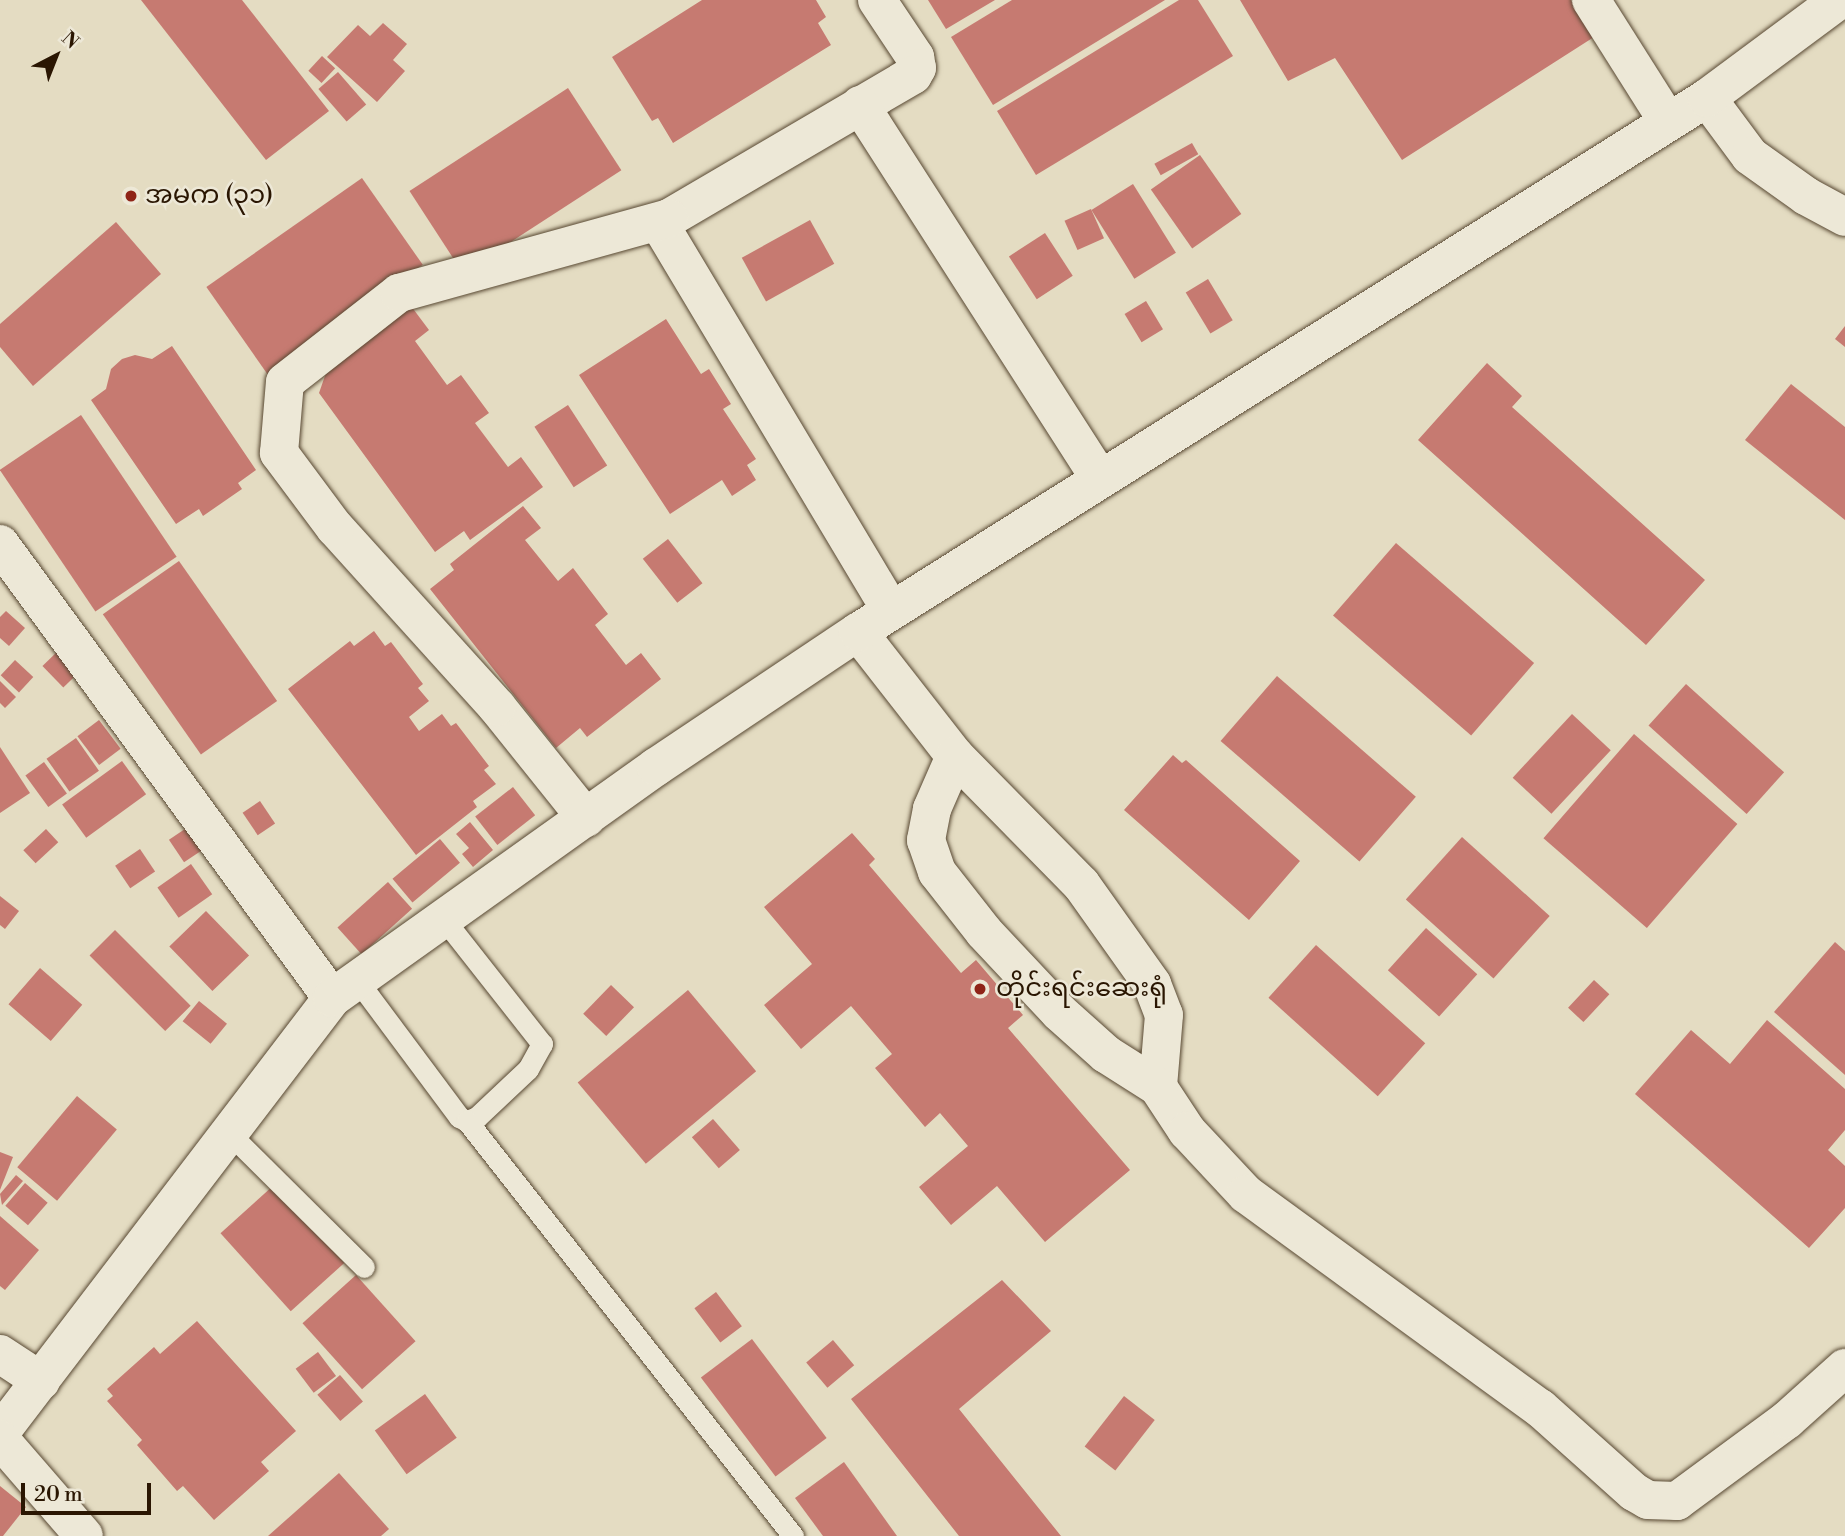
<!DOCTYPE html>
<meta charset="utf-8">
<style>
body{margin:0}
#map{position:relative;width:1845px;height:1536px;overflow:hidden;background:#e4dcc2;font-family:"Libre Bodoni","Noto Sans Myanmar",serif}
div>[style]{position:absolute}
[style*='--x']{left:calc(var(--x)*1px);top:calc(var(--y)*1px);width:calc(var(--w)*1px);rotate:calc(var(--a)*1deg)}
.building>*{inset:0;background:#c67a71;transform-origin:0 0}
.roads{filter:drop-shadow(0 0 2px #584832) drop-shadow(0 0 2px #584832)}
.service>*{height:21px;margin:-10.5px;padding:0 10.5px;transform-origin:10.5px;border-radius:10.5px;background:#ede8d7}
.minor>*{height:38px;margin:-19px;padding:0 19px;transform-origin:19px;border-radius:19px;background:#ede8d7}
.dots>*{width:19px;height:19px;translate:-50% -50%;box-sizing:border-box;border:4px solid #ede8d7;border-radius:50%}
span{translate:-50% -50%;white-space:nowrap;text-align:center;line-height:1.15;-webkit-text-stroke:5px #ede8d7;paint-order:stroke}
.poi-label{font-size:26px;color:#2a1602}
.left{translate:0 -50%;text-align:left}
.north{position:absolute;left:21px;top:21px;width:70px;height:70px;-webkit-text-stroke:5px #ede8d7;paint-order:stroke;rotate:42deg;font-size:19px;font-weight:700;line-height:28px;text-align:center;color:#2a1602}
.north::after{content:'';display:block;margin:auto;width:24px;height:32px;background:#2a1602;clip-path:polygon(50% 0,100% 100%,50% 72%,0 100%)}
.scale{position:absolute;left:21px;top:1483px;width:130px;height:32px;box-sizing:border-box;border:4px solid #2a1602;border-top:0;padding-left:9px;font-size:21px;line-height:24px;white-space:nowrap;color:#2a1602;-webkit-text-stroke:5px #ede8d7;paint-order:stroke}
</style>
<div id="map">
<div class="building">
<div style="clip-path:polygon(141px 0,242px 0,329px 111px,266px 160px)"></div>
<div style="clip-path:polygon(702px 0,816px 0,826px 17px,818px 23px,831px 45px,673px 143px,658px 118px,652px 121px,612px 57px)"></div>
<div style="clip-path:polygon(928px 0,995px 0,946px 29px)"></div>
<div style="clip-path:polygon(1012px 0,1165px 0,993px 105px,951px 37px)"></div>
<div style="clip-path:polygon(1179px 0,1198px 0,1233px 56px,1036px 175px,997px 111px)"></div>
<div style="clip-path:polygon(1240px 0,1571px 0,1594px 37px,1402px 160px,1335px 58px,1288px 81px)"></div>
<div style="clip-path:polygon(383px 23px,407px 44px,393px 60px,405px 71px,377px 102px,327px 57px,358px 25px,370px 36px)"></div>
<div style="left:322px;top:56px;width:18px;height:20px;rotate:43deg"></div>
<div style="left:338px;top:72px;width:43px;height:26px;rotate:49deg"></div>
<div style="left:568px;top:88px;width:98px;height:189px;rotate:57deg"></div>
<div style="left:1192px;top:143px;width:13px;height:43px;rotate:61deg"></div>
<div style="left:1200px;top:155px;width:72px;height:60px;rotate:55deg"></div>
<div style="left:362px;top:178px;width:106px;height:190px;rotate:55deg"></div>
<div style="left:1133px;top:184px;width:81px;height:49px;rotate:58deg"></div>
<div style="left:1091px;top:209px;width:32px;height:29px;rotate:66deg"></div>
<div style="left:810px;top:220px;width:50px;height:78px;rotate:61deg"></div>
<div style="clip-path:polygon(116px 222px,161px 274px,33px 386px,0 347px,0 324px)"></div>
<div style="left:1045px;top:233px;width:51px;height:43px;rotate:57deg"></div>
<div style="left:1208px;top:279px;width:48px;height:26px;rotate:59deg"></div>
<div style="clip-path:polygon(405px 298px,429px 330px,415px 341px,447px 385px,461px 375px,489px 413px,475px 423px,508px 467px,521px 457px,543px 487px,470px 540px,464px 531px,435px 552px,319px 393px,334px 350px)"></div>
<div style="left:1146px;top:301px;width:33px;height:25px;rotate:59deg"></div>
<div style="clip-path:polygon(666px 319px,701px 374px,709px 369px,731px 404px,723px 409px,756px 459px,747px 465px,756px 480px,732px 496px,722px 480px,670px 514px,579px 375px)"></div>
<div style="clip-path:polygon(1845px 326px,1845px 347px,1835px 339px)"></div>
<div style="clip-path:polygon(172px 346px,256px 470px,238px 483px,242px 489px,203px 516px,199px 509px,176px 524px,91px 400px,106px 389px,111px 369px,122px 359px,135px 355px,152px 359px)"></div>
<div style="clip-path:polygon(1487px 363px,1522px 396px,1512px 407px,1705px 580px,1646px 645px,1418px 440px)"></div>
<div style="clip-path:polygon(1791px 384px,1845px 427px,1845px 520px,1745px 440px)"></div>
<div style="left:568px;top:405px;width:72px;height:40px;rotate:57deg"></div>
<div style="left:81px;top:415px;width:171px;height:98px;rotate:56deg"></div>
<div style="clip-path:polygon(523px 506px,541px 528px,525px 540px,558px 581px,573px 568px,608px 614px,595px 625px,626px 665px,641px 653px,661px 679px,587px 737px,580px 728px,556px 748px,430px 589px,454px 570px,450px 564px)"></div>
<div style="left:668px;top:539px;width:56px;height:32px;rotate:52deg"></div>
<div style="left:1396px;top:543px;width:183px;height:96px;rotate:41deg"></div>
<div style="left:179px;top:561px;width:171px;height:93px;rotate:55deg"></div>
<div style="clip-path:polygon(6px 611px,25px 628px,9px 646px,0 638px,0 617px)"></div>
<div style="clip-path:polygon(374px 631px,385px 646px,391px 642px,423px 684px,418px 688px,429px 701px,409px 717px,419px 731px,442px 714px,451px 726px,456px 723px,489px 766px,484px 770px,496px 784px,473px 801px,477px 807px,416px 855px,288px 689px,350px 641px,354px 646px)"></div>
<div style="left:59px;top:650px;width:30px;height:23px;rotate:46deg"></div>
<div style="left:15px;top:660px;width:25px;height:21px;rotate:43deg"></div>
<div style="left:1277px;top:676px;width:184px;height:86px;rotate:41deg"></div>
<div style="clip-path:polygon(0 681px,16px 697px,5px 708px,0 703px)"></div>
<div style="left:1686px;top:684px;width:132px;height:56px;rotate:42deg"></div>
<div style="left:1572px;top:714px;width:53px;height:87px;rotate:43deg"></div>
<div style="left:99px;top:720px;width:36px;height:27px;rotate:53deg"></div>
<div style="left:1634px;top:734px;width:137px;height:138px;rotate:41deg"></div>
<div style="left:76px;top:738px;width:40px;height:36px;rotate:55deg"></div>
<div style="clip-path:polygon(0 747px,30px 793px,0 813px)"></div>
<div style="clip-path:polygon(1173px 755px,1182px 763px,1186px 760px,1300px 861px,1249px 920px,1124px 810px)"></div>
<div style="left:122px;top:761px;width:41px;height:74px;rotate:54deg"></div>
<div style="left:44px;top:762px;width:39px;height:23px;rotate:54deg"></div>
<div style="left:513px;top:787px;width:36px;height:48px;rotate:52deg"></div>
<div style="left:260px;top:801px;width:27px;height:21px;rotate:56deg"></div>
<div style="clip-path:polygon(470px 822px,493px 850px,473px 867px,462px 854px,469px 848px,456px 834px)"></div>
<div style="left:188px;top:827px;width:27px;height:23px;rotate:56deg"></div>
<div style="left:46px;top:829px;width:18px;height:31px;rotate:47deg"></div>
<div style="clip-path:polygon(852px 833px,875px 859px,869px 865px,961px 973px,976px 960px,1023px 1015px,1008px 1028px,1130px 1170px,1045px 1242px,997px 1186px,951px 1225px,919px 1187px,968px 1146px,940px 1113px,925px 1127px,875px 1068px,892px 1054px,851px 1006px,801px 1049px,764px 1005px,812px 964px,764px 907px)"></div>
<div style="left:1462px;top:837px;width:118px;height:84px;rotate:42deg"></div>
<div style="left:440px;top:839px;width:31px;height:62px;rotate:50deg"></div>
<div style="left:140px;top:849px;width:27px;height:30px;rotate:56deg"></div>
<div style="left:191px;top:864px;width:37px;height:41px;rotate:55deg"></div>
<div style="left:388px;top:882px;width:36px;height:68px;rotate:48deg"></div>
<div style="clip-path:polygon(0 896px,19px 911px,5px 929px,0 925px)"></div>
<div style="left:206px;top:911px;width:62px;height:51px;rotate:46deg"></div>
<div style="left:1426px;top:928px;width:69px;height:57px;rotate:42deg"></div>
<div style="left:115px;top:930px;width:107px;height:36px;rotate:45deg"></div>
<div style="clip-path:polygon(1835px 942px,1845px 951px,1845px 1075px,1774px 1012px)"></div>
<div style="left:1316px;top:945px;width:147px;height:71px;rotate:42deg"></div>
<div style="left:40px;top:968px;width:56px;height:48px;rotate:41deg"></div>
<div style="left:1594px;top:980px;width:21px;height:38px;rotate:43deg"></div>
<div style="left:611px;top:985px;width:32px;height:40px;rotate:44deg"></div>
<div style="left:688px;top:990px;width:106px;height:144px;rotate:50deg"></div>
<div style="left:199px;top:1001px;width:36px;height:26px;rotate:39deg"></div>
<div style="clip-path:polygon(1767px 1020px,1845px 1089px,1845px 1130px,1828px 1150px,1845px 1166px,1845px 1208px,1809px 1248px,1635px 1094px,1691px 1030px,1730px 1064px)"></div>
<div style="left:77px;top:1096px;width:52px;height:93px;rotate:40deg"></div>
<div style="left:713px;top:1119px;width:41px;height:28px;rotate:49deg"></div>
<div style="clip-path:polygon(0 1152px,13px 1157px,0 1190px)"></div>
<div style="clip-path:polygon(16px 1175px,23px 1181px,2px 1205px,0 1194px)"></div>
<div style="left:25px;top:1183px;width:30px;height:30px;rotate:41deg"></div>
<div style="left:274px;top:1185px;width:105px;height:72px;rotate:48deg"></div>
<div style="clip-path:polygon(0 1216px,39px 1250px,5px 1290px,0 1286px)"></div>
<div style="left:356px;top:1275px;width:89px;height:72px;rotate:48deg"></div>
<div style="clip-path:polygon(1002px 1280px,1051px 1331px,959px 1409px,1061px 1536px,959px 1536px,851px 1399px)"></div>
<div style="left:716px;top:1292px;width:43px;height:27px;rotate:53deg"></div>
<div style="clip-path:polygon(197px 1321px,296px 1431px,261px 1462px,269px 1471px,214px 1520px,183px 1486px,177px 1491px,137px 1445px,142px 1440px,107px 1401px,113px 1396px,107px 1389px,154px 1347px,160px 1354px)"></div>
<div style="left:752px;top:1339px;width:124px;height:64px;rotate:53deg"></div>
<div style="left:833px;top:1340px;width:33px;height:35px;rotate:50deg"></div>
<div style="left:318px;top:1352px;width:30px;height:28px;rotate:53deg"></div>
<div style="left:340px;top:1375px;width:35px;height:30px;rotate:49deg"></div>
<div style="left:425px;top:1394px;width:54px;height:62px;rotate:54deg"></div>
<div style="left:1124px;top:1396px;width:39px;height:64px;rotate:38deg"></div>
<div style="clip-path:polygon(844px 1462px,897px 1536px,823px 1536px,795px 1498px)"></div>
<div style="clip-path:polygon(339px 1473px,389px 1529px,381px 1536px,268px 1536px)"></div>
<div style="clip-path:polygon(0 1486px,26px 1507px,3px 1536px,0 1536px)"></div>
</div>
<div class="roads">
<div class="service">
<div style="--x:357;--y:980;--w:171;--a:53.3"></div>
<div style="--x:459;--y:1117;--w:9;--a:27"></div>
<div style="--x:467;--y:1121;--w:11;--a:-22"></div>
<div style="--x:477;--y:1117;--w:70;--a:-43.3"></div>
<div style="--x:528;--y:1069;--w:29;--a:-61"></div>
<div style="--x:542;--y:1044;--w:160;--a:-128.2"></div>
<div style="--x:467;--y:1121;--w:528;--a:51.85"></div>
<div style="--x:229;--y:1133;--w:190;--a:44.8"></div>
</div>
<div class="minor">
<div style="--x:877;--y:0;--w:69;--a:56.3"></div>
<div style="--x:915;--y:57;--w:11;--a:80"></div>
<div style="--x:917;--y:68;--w:8;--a:120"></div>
<div style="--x:913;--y:75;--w:283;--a:149.6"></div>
<div style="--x:669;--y:218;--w:12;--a:125"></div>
<div style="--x:662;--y:228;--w:446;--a:59.1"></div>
<div style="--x:1591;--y:0;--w:144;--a:57.7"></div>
<div style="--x:1707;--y:98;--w:72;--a:53.4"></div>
<div style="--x:1750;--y:156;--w:69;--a:35.5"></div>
<div style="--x:1806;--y:196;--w:44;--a:28.3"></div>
<div style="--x:860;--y:105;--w:444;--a:57.3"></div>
<div style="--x:0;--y:544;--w:562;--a:53.82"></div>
<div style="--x:858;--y:632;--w:157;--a:52"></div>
<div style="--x:955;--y:756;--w:180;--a:45.5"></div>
<div style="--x:1081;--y:884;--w:123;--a:54.6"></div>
<div style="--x:1152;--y:984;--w:33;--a:69"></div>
<div style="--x:1164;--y:1015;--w:72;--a:94.8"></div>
<div style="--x:1158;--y:1087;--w:53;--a:56.6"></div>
<div style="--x:1187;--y:1131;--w:86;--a:46.9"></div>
<div style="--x:1246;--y:1194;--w:364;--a:36.1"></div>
<div style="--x:1540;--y:1408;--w:126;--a:41.8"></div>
<div style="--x:1634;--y:1492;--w:16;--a:30"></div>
<div style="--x:1648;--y:1500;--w:29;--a:2"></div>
<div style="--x:1677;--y:1501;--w:137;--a:-36.4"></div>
<div style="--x:1787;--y:1420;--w:78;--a:-41.9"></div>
<div style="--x:955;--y:756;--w:58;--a:113.5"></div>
<div style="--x:932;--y:809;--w:32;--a:101"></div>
<div style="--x:926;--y:840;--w:34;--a:71"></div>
<div style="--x:937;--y:872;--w:76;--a:51.9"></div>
<div style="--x:984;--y:932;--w:110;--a:46.8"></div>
<div style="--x:1059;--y:1012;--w:63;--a:41.8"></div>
<div style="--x:1106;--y:1054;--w:62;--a:32.4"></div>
<div style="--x:586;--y:818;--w:142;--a:-128.7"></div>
<div style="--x:497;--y:707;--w:241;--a:-132.1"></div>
<div style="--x:335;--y:528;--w:94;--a:-126.7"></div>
<div style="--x:279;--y:453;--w:71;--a:-85.2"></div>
<div style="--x:285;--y:382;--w:145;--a:-38"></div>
<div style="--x:399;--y:293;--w:280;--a:-15.5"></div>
<div style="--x:0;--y:1354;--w:49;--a:33.4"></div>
<div style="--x:0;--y:1433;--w:547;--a:-52.65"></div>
<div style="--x:332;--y:998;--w:398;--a:-35.5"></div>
<div style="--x:656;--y:767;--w:243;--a:-33.8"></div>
<div style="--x:858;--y:632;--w:1003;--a:-32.17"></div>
<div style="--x:1707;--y:98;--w:164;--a:-36.6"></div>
<div style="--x:0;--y:1439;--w:128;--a:49.1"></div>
</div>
</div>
<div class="dots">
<div style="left:131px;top:196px;background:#8f2418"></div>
<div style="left:980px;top:989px;background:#8f2418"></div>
</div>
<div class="poi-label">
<span class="left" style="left:145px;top:196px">အမက (၃၁)</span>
<span class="left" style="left:996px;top:989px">တိုင်းရင်းဆေးရုံ</span>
</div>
<div class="north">N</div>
<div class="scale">20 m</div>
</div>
